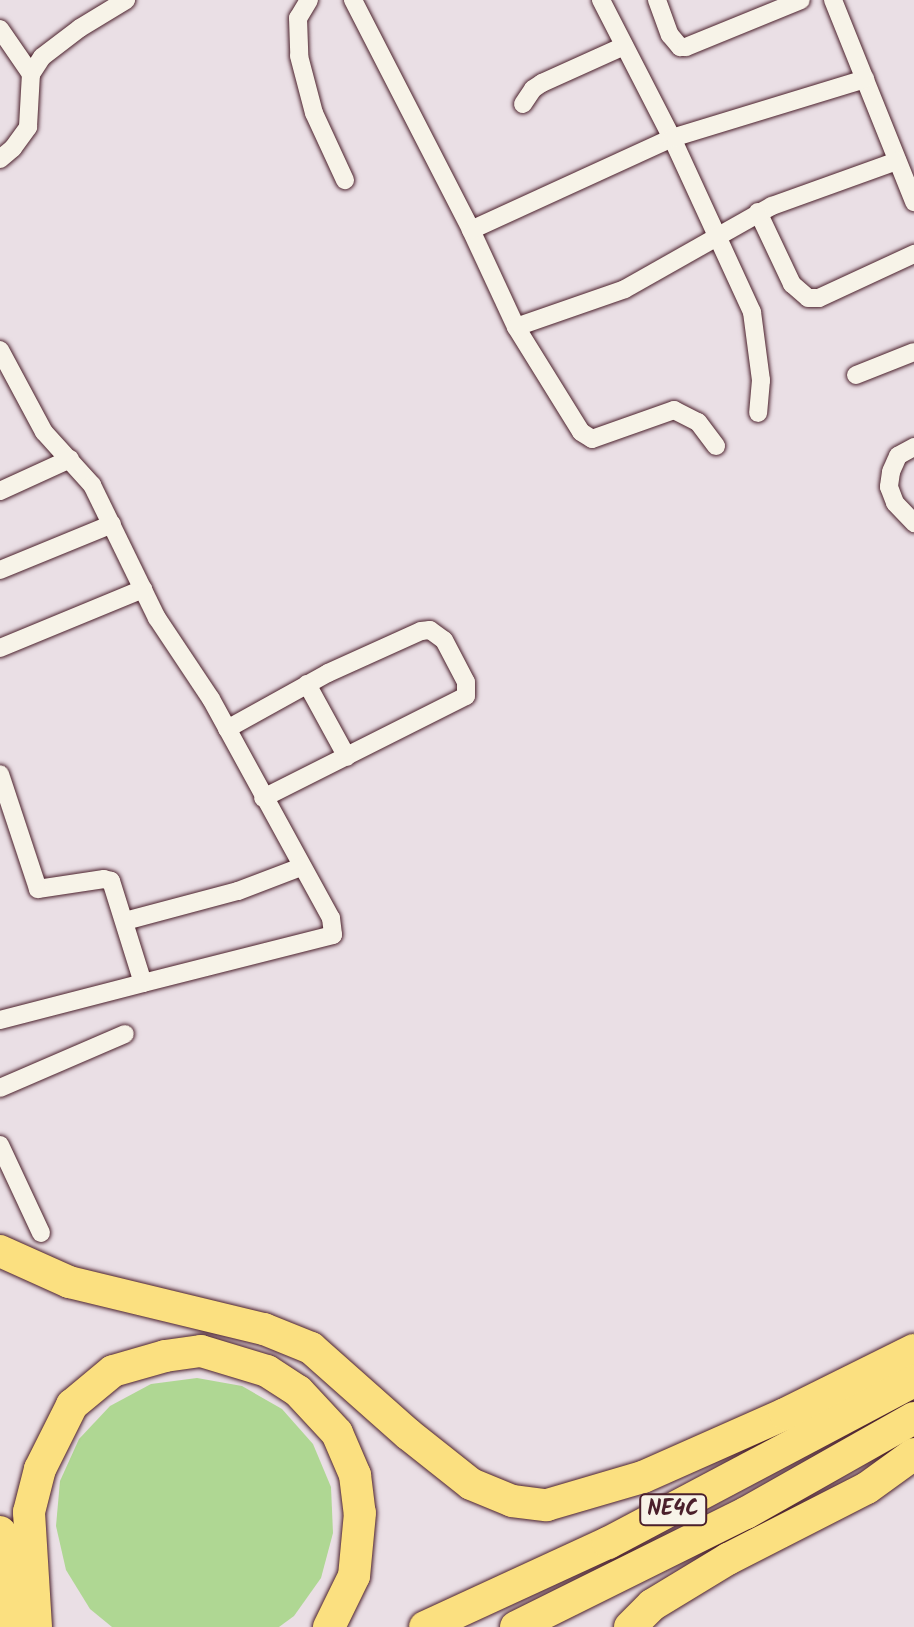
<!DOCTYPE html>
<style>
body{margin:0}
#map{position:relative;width:914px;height:1627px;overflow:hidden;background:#eadfe5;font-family:Kalam,sans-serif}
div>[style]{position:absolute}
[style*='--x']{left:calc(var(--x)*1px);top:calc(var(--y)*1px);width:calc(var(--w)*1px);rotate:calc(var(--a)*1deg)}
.green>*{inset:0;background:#afd793}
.roads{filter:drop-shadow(0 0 2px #4a1f2b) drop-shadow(0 0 2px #4a1f2b)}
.street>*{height:18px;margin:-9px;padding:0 9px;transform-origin:9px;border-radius:9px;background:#f7f3e8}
.highway>*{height:32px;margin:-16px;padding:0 16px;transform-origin:16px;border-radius:16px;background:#fbe080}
span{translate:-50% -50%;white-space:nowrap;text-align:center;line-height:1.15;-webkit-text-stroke:6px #f7f3e8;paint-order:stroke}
.shield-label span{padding:2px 6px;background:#f7f3e8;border:2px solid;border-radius:6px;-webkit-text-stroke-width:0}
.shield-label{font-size:22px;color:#4a1f2b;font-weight:700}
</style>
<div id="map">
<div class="green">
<div style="clip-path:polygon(197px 1378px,242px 1386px,282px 1409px,313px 1444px,331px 1487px,333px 1533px,321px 1578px,294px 1616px,279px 1627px,112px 1627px,90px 1609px,66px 1570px,56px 1526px,60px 1481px,79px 1439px,110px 1406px,151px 1384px)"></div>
</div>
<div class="roads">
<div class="street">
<div style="--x:309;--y:0;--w:21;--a:121"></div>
<div style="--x:298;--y:18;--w:38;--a:88"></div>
<div style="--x:299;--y:56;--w:59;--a:75.3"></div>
<div style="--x:314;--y:113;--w:74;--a:65.2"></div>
<div style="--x:353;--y:0;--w:259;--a:62.8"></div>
<div style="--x:471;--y:230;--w:107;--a:65.1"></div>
<div style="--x:516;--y:327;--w:123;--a:58.2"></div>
<div style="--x:581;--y:432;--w:13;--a:32"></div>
<div style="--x:592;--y:439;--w:87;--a:-19.5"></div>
<div style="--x:674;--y:410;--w:27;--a:27"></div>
<div style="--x:698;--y:422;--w:30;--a:53"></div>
<div style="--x:601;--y:0;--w:155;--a:62.8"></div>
<div style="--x:672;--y:138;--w:192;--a:65.3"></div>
<div style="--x:752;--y:312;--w:69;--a:82.5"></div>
<div style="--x:761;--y:380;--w:33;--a:95"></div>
<div style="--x:657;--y:0;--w:37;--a:70"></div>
<div style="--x:670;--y:35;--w:16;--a:50"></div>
<div style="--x:680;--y:47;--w:6;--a:0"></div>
<div style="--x:686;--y:47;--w:124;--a:-22.2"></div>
<div style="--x:833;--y:0;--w:218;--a:68.1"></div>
<div style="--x:0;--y:29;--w:55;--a:55.4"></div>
<div style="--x:523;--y:104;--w:18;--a:-56"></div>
<div style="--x:533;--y:89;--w:11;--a:-34"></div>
<div style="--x:542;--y:83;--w:90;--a:-24.3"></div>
<div style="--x:0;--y:159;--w:17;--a:-40"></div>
<div style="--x:13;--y:148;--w:26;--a:-54"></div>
<div style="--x:28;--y:127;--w:53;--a:-86.8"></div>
<div style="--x:31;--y:74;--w:20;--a:-57"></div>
<div style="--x:42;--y:57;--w:48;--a:-37.3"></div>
<div style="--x:80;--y:28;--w:54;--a:-31.3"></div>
<div style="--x:758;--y:212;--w:80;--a:64.7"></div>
<div style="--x:792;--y:284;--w:21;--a:41"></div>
<div style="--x:808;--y:298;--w:11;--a:0"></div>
<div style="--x:819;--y:298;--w:105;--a:-24.9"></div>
<div style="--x:471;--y:230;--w:221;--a:-24.6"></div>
<div style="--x:672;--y:138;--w:202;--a:-17"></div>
<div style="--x:516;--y:327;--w:115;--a:-19.2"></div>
<div style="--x:625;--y:289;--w:169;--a:-29.5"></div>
<div style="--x:772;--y:206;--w:133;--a:-19.8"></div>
<div style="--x:0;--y:350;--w:93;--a:61.8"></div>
<div style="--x:44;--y:432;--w:72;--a:47.8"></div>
<div style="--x:92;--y:485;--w:148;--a:64"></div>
<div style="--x:157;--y:618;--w:97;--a:56.3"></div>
<div style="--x:211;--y:699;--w:250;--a:61.3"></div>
<div style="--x:331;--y:918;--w:17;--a:83"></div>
<div style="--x:333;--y:935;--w:196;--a:165.8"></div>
<div style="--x:143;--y:983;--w:107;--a:-107.4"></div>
<div style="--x:111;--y:881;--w:7;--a:-164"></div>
<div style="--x:104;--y:879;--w:67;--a:171.4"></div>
<div style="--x:38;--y:889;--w:121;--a:-108.3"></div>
<div style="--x:856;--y:375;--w:62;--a:-21.6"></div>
<div style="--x:914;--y:447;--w:18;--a:151"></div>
<div style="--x:898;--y:456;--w:17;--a:114"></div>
<div style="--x:891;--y:472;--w:15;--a:98"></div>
<div style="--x:889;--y:487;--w:17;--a:69"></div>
<div style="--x:895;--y:503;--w:28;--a:46"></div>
<div style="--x:0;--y:491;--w:77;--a:-24.6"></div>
<div style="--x:0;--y:570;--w:121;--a:-22.3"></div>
<div style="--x:0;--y:648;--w:155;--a:-22.4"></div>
<div style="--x:307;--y:684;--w:83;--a:61.3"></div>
<div style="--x:227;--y:729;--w:115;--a:-29"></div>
<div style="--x:328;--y:673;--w:102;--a:-24.3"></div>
<div style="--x:421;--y:631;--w:9;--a:-6"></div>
<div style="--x:430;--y:630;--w:17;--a:36"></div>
<div style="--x:444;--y:640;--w:47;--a:62.4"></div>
<div style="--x:466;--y:682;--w:14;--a:90"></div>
<div style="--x:466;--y:696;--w:227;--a:153.3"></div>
<div style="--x:125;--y:921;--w:117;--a:-14.9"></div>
<div style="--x:238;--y:891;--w:67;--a:-20.9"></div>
<div style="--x:0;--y:1020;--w:148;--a:-14.5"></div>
<div style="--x:0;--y:1088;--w:136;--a:-23.4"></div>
<div style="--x:0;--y:1145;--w:97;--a:65"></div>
</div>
<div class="highway">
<div style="--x:0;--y:1251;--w:76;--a:24.2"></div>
<div style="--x:69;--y:1282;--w:201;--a:13.6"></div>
<div style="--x:264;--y:1329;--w:51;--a:22"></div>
<div style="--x:311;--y:1348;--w:130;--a:41.6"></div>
<div style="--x:408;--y:1434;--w:80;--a:38.4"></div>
<div style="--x:471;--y:1484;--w:44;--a:22.5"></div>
<div style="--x:512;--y:1501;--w:35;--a:7"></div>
<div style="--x:547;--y:1505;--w:100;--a:-16.3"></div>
<div style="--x:643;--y:1477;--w:155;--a:-23.9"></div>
<div style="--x:785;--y:1414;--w:144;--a:-26.4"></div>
<div style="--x:0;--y:1532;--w:73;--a:71.6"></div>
<div style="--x:0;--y:1598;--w:31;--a:71"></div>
<div style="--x:36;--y:1627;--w:115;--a:-93.5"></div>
<div style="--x:29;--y:1512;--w:44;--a:-75.7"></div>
<div style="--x:40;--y:1469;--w:72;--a:-63.4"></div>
<div style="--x:72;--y:1405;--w:53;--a:-39.7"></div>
<div style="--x:113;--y:1371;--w:54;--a:-16.1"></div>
<div style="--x:165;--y:1356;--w:36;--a:-8"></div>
<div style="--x:201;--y:1351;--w:69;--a:16.9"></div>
<div style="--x:267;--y:1371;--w:37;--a:33"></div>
<div style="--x:298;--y:1391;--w:57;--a:47.1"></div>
<div style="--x:337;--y:1433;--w:46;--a:66.8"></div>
<div style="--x:355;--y:1475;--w:38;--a:83"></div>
<div style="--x:360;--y:1513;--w:63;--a:95.4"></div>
<div style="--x:354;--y:1576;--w:57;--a:116.1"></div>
<div style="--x:425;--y:1627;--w:201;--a:-24.7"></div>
<div style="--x:608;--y:1543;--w:346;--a:-27.9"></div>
<div style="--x:516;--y:1627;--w:257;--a:-26.4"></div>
<div style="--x:746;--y:1513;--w:193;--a:-29.5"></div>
<div style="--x:630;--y:1627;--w:31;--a:-45"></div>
<div style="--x:652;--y:1605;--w:89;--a:-31.2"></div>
<div style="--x:728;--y:1559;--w:156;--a:-27.1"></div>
<div style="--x:867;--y:1488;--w:58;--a:-35.9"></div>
</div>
</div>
<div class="shield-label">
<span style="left:673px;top:1510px">NE4C</span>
</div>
</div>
